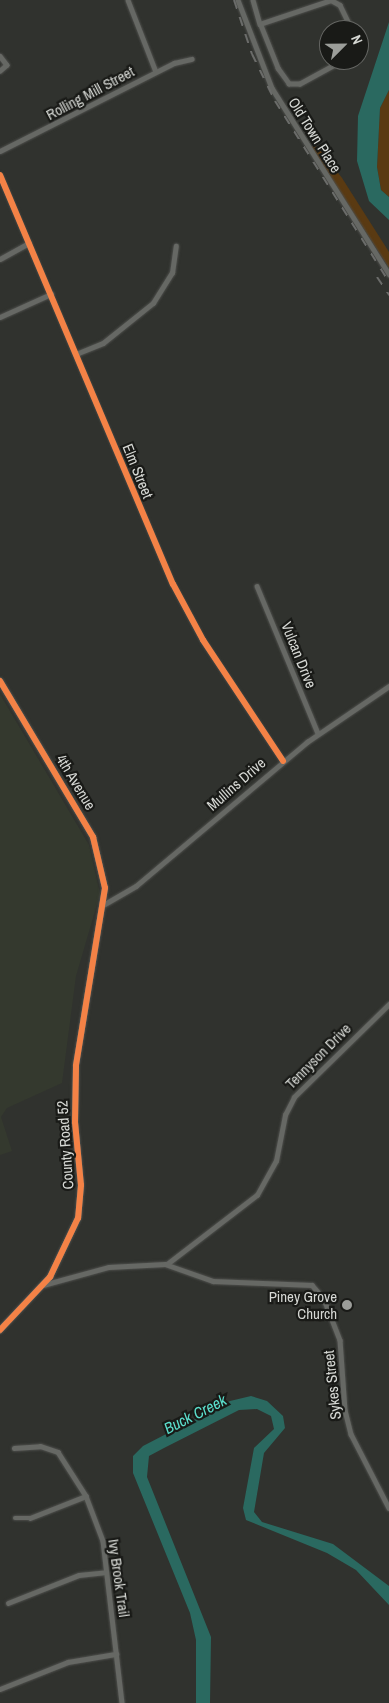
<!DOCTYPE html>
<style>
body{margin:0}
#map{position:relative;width:389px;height:1703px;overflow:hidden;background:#30322e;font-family:"Archivo Narrow",sans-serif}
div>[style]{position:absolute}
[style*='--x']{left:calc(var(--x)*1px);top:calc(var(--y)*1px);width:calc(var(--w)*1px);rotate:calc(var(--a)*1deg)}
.built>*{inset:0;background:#34392e}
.green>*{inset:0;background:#5a3a12}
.water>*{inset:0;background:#2a6960}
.roads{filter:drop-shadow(0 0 1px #4e4f4c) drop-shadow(0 0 1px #4e4f4c)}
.street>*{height:4.5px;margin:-2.25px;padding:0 2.25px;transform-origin:2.25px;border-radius:2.25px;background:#666864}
.secondary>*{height:6px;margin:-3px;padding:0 3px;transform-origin:3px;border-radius:3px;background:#6a6e69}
.rail>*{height:2px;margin-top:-1px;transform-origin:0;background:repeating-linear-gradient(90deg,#6b6c6a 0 9px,transparent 0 18px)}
.cycleway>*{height:6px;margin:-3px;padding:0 3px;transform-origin:3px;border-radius:3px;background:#f48246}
.dots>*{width:14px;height:14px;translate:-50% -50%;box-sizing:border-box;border:2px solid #191a17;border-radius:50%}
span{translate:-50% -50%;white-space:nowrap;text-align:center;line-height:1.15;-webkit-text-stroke:4.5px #191a17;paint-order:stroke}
.street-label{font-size:15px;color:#d6d8d4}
.poi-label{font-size:15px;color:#d6d8d4}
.right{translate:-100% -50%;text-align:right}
.water-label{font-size:16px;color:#5bdfcd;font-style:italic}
.north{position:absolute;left:319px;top:20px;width:50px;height:50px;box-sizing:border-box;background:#191a17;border:1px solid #656663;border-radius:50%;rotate:67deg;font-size:14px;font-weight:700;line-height:20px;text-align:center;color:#d6d8d4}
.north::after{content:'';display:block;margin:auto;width:18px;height:22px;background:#9c9e9a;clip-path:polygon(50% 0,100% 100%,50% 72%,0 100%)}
</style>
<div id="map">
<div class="built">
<div style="clip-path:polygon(0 694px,89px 845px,100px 894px,76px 976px,62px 1083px,7px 1108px,1px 1117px,12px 1151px,0 1155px)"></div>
</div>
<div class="green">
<div style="clip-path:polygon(389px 90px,389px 197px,381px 190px,377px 167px,380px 108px)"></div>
<div style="clip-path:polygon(310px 146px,318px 147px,342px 178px,389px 252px,389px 268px)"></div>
</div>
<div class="water">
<div style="clip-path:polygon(389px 22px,389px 90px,380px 108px,377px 167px,381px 190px,389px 197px,389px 220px,369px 201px,357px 161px,358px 116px)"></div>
<div style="clip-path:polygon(251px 1396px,267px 1401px,283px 1416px,285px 1428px,264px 1453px,254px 1512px,262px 1522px,333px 1544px,389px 1586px,389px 1605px,356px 1570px,327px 1553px,246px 1520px,243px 1508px,254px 1448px,274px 1429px,271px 1416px,257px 1409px,239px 1410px,164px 1448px,149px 1456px,147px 1477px,211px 1637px,210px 1703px,196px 1703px,196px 1640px,190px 1613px,133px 1473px,133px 1456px,143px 1446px,230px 1401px)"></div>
</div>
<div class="roads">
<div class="street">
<div style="--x:128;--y:0;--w:77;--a:68.7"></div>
<div style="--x:238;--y:0;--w:94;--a:68.9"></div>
<div style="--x:272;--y:88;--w:220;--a:57.8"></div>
<div style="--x:253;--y:0;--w:25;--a:74"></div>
<div style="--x:0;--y:56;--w:11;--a:52"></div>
<div style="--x:7;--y:65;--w:9;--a:139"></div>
<div style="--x:344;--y:60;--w:50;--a:151.4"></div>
<div style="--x:300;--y:84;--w:11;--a:180"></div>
<div style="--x:289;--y:84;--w:19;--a:-126"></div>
<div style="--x:278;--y:69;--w:48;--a:-111.8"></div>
<div style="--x:260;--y:24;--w:75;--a:-18.7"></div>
<div style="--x:331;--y:0;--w:10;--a:29"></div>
<div style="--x:340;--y:5;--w:28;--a:64"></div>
<div style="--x:0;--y:151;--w:195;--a:-26.8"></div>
<div style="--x:174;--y:63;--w:18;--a:-13"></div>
<div style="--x:0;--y:175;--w:444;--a:67.1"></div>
<div style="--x:173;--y:584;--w:64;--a:61.8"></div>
<div style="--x:203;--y:640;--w:145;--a:56.5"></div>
<div style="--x:0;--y:259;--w:33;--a:-29"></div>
<div style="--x:0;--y:317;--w:56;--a:-24.3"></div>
<div style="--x:76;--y:354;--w:29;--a:-22"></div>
<div style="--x:103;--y:343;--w:64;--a:-38.7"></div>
<div style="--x:153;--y:303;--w:36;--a:-58"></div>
<div style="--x:172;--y:273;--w:27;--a:-82"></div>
<div style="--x:257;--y:586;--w:159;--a:67.5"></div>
<div style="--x:103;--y:905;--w:38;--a:-30"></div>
<div style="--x:136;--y:886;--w:224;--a:-40.1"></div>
<div style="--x:307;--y:742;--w:99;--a:-34.3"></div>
<div style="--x:167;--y:1264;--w:113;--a:-37.5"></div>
<div style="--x:257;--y:1195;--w:39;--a:-61"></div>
<div style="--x:276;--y:1161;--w:47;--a:-78.9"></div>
<div style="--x:285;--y:1115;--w:20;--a:-63"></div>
<div style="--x:294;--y:1097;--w:133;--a:-44.4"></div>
<div style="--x:43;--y:1285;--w:68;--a:-15.3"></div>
<div style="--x:109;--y:1267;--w:56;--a:-3.1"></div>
<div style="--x:165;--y:1264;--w:51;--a:19.5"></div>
<div style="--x:213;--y:1281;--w:99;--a:2.3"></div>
<div style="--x:312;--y:1285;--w:18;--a:49"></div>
<div style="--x:324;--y:1299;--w:44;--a:68.7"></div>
<div style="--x:340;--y:1340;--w:70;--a:85.9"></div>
<div style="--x:345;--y:1410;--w:25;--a:76"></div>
<div style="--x:351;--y:1434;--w:83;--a:62.8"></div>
<div style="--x:14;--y:1448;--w:26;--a:-4"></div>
<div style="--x:40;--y:1446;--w:19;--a:18"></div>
<div style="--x:58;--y:1452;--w:52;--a:57.5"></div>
<div style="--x:86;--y:1496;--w:48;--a:69.3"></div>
<div style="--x:103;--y:1541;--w:163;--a:83.3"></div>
<div style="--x:15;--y:1518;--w:15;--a:0"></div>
<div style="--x:30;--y:1518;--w:60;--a:-21.4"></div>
<div style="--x:8;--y:1603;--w:76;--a:-21.5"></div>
<div style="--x:79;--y:1575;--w:27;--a:-6"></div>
<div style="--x:0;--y:1689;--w:73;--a:-21.7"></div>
<div style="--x:68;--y:1662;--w:49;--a:-9.5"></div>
</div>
<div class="secondary">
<div style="--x:0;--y:681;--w:182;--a:59.2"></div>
<div style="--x:93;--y:837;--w:52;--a:76.8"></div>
<div style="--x:105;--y:888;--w:180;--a:99.3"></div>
<div style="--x:76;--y:1066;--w:56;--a:91"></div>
<div style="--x:75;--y:1122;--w:63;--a:84.6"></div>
<div style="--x:81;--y:1185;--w:33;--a:95"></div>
<div style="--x:78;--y:1218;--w:65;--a:115.4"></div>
<div style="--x:50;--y:1277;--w:73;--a:133.3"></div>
</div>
</div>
<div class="rail">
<div style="--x:234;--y:0;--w:57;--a:71.6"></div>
<div style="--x:252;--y:54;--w:52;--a:63.9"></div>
<div style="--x:275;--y:101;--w:214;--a:57.8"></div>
<div style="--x:377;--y:277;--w:22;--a:56"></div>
</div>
<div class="cycleway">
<div style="--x:0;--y:175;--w:444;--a:67.1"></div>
<div style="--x:173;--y:584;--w:64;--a:61.8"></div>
<div style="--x:203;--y:640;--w:145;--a:56.5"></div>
<div style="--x:0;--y:681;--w:182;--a:59.2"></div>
<div style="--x:93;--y:837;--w:52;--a:76.8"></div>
<div style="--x:105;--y:888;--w:180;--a:99.3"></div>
<div style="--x:76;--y:1066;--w:56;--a:91"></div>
<div style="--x:75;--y:1122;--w:63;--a:84.6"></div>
<div style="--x:81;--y:1185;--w:33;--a:95"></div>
<div style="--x:78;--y:1218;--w:65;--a:115.4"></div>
<div style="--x:50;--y:1277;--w:73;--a:133.3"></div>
</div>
<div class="dots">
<div style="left:347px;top:1305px;background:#9c9e9a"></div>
</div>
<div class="street-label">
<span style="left:90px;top:93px;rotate:-28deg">Rolling Mill Street</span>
<span style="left:315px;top:135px;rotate:58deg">Old Town Place</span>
<span style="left:138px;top:471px;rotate:68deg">Elm Street</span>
<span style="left:299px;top:655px;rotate:68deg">Vulcan Drive</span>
<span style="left:76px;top:782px;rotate:59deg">4th Avenue</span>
<span style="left:236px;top:784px;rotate:-41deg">Mullins Drive</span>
<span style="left:318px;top:1056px;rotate:-45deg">Tennyson Drive</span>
<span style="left:65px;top:1145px;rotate:-94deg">County Road 52</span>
<span style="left:332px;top:1385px;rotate:-96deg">Sykes Street</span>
<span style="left:119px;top:1578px;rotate:82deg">Ivy Brook Trail</span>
</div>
<div class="poi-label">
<span class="right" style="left:337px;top:1305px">Piney Grove<br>Church</span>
</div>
<div class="water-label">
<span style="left:195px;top:1414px;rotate:-27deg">Buck Creek</span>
</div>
<div class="north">N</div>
</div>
